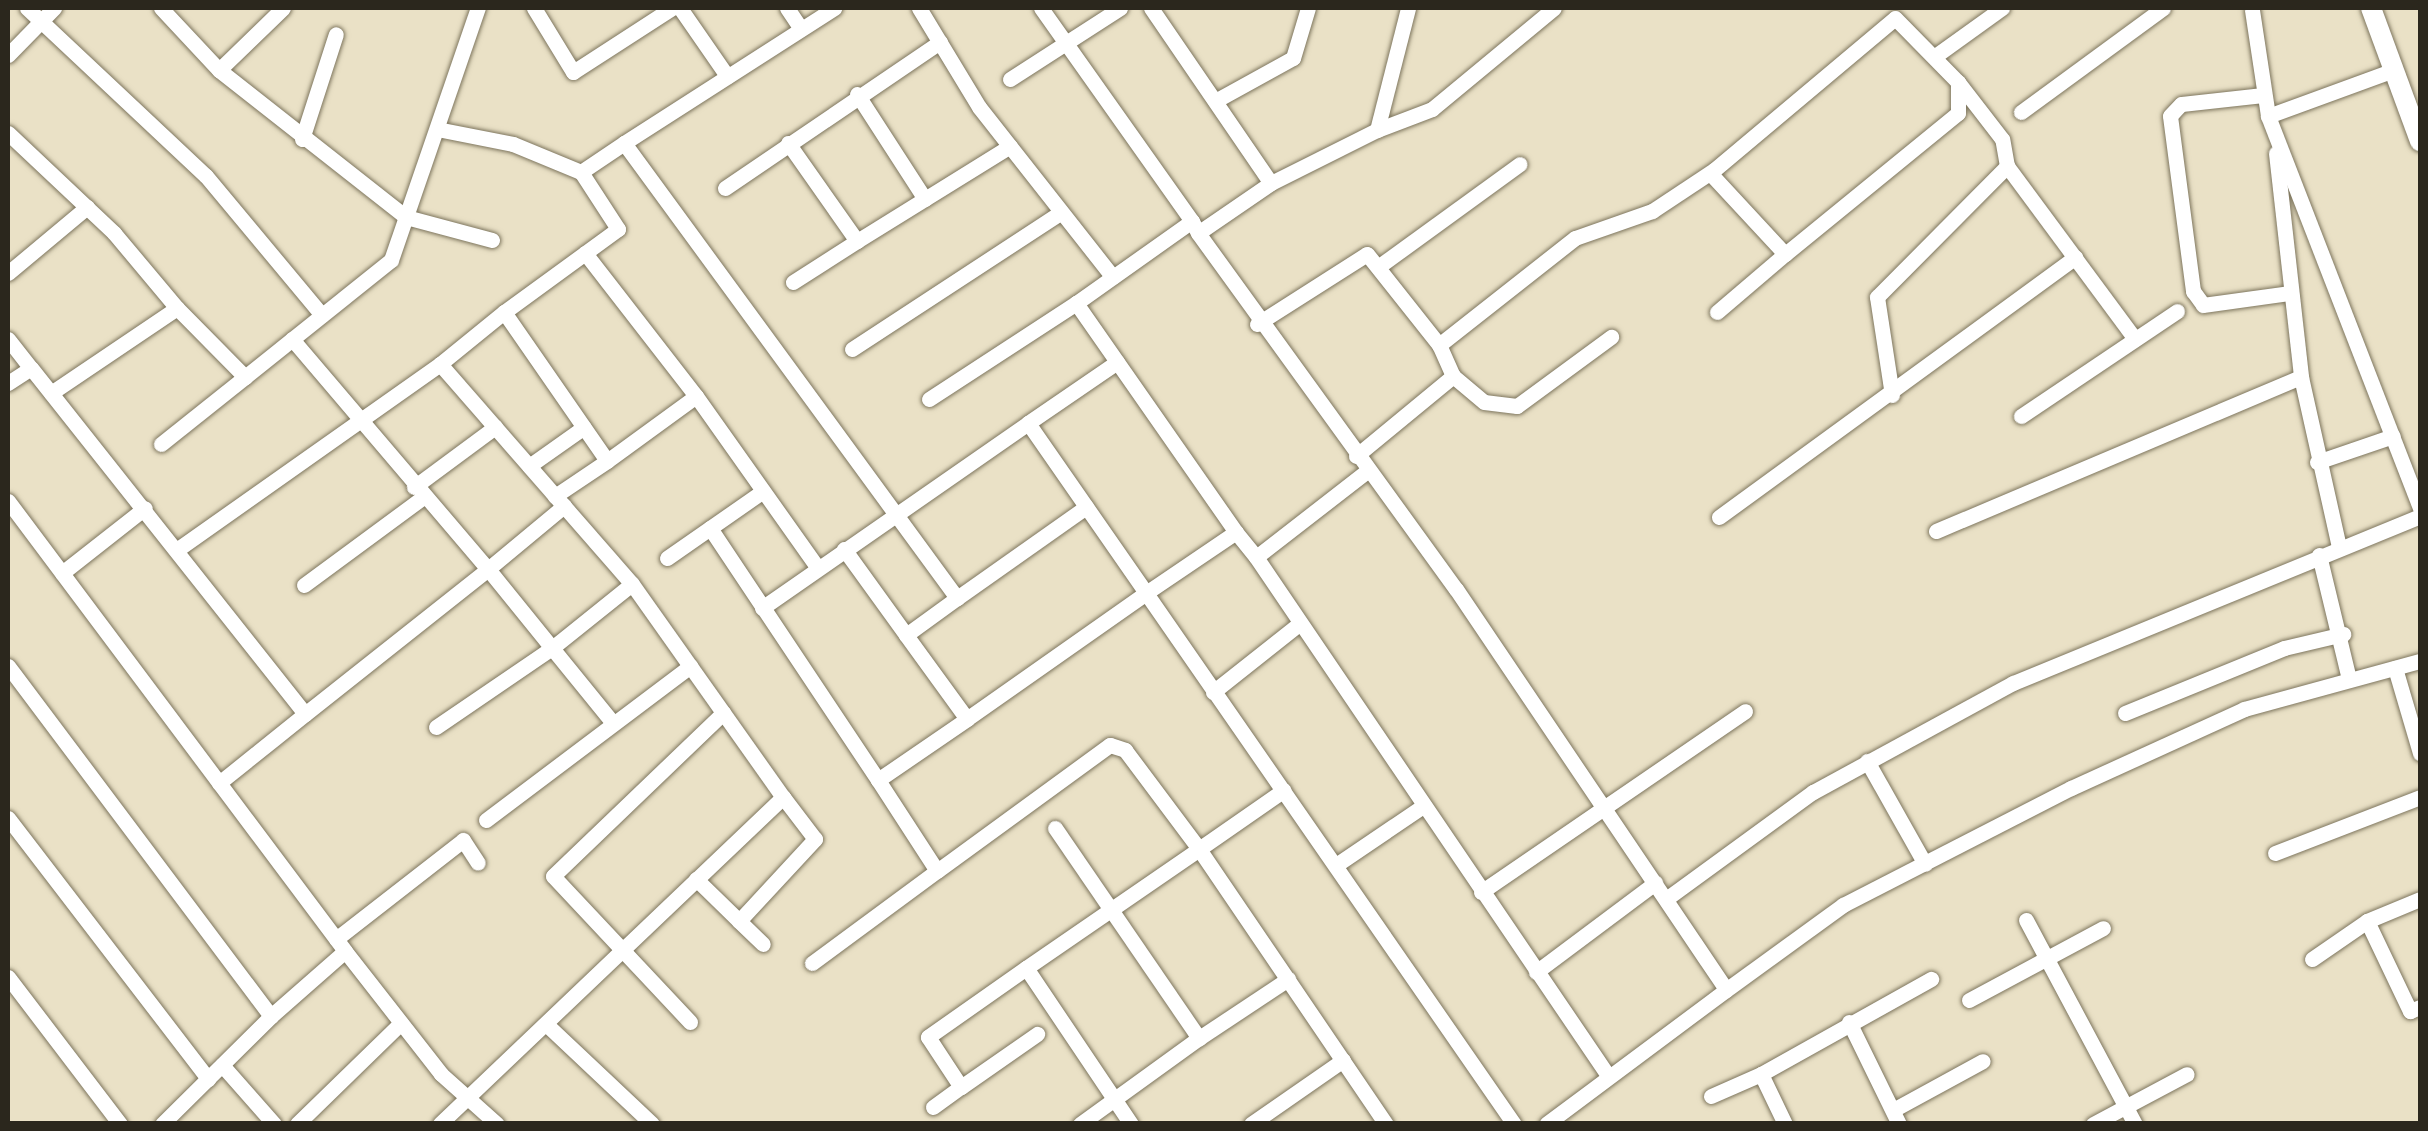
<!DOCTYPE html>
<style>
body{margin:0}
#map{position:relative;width:2428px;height:1131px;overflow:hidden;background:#eae1c6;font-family:"Exo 2",sans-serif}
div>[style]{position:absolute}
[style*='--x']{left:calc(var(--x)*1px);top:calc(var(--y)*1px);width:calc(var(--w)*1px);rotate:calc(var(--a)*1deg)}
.roads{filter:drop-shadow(0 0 2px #7d755d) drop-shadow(0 0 2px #7d755d)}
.minor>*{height:15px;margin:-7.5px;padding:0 7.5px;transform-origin:7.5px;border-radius:7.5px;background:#fff}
.major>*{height:20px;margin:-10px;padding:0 10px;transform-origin:10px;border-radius:10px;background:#fff}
span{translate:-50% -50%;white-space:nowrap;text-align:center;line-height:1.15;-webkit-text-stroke:10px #f7eed3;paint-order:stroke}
.frame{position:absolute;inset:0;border:10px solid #2b271d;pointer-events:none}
</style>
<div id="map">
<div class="roads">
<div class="minor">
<div style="--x:27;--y:8;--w:245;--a:43.2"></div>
<div style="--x:206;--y:176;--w:181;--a:50.2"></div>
<div style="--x:161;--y:8;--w:85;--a:46.9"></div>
<div style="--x:283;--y:8;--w:89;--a:135.9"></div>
<div style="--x:219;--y:70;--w:238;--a:38.2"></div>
<div style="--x:406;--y:217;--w:89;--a:15"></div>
<div style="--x:534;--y:8;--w:75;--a:58.6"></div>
<div style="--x:573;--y:72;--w:118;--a:-32.9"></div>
<div style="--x:680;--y:8;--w:83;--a:55.3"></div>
<div style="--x:787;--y:8;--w:25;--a:56"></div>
<div style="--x:919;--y:8;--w:116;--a:58.8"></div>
<div style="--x:979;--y:107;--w:216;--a:51.8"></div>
<div style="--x:1041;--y:8;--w:261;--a:54.7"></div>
<div style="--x:1151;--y:8;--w:212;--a:55.6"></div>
<div style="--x:1271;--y:183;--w:88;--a:145.6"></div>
<div style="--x:1198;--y:233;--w:440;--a:54.1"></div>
<div style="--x:1456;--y:589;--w:483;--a:56"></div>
<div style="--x:1726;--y:990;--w:224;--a:143.3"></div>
<div style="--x:2252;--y:10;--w:107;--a:81.4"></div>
<div style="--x:2268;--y:116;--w:420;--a:68.8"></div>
<div style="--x:1938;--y:54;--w:79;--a:-35.7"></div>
<div style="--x:8;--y:55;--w:66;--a:-45.6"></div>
<div style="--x:1010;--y:79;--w:131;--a:-32.8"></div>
<div style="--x:857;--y:94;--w:125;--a:57.1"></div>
<div style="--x:2263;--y:95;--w:82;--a:173.7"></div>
<div style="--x:2181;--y:104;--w:16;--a:133"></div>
<div style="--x:2170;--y:116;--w:177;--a:82.5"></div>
<div style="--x:2193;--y:291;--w:17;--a:54"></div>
<div style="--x:2203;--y:305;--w:88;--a:-7.9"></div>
<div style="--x:1215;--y:101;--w:89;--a:-28.9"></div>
<div style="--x:1293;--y:58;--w:52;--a:-73.3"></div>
<div style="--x:2021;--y:112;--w:176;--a:-36.2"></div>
<div style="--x:2268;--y:116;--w:134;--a:-20.1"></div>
<div style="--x:437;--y:129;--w:77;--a:11.2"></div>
<div style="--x:513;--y:144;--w:74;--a:22.4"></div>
<div style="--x:581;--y:172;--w:68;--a:57"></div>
<div style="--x:618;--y:229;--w:141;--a:143.9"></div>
<div style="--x:1377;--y:130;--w:59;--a:-20.9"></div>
<div style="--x:1432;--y:109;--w:158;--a:-39.6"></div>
<div style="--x:8;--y:133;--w:146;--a:43.3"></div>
<div style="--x:114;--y:233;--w:98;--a:50"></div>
<div style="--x:302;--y:139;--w:110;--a:-72.1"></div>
<div style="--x:624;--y:143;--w:250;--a:-32.7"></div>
<div style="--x:788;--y:143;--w:120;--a:54.9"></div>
<div style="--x:857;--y:241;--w:76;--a:147.4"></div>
<div style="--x:2276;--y:153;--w:225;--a:83.6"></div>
<div style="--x:2301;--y:377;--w:174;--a:77.4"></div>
<div style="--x:2007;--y:166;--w:215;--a:53.5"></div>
<div style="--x:581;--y:172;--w:52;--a:-34"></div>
<div style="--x:624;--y:143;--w:564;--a:53.8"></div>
<div style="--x:957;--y:598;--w:158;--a:-35.2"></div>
<div style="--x:1271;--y:183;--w:119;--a:-26.6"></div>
<div style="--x:1377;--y:130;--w:126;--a:-75.7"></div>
<div style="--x:725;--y:188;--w:260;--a:-34.2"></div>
<div style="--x:1198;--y:233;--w:13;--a:-117"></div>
<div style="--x:1192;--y:221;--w:142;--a:144.7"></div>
<div style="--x:1076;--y:303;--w:279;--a:55.1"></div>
<div style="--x:857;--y:241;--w:180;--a:-31.8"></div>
<div style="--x:585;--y:253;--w:181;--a:52.2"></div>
<div style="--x:1378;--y:267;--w:175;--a:-36"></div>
<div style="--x:8;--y:273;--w:103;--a:-39.9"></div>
<div style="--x:1717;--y:312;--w:89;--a:-40.5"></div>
<div style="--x:1257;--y:324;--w:130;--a:-32.5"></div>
<div style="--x:1367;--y:254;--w:116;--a:51.6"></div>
<div style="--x:8;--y:339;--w:37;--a:52"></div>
<div style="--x:292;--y:339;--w:302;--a:49.6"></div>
<div style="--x:488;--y:569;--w:99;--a:-39.7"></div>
<div style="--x:852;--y:349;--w:250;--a:-33.2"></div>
<div style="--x:440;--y:364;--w:82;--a:-39.1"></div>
<div style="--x:504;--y:312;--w:181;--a:55.3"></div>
<div style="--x:607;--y:461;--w:63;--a:146.1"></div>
<div style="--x:1453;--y:376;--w:40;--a:40"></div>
<div style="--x:1484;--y:402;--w:33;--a:7"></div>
<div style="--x:1517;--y:406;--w:117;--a:-36.3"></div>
<div style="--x:8;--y:383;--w:27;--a:-33"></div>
<div style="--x:31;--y:368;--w:441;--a:51.6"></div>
<div style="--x:305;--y:714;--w:233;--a:-38.4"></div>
<div style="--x:488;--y:569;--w:102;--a:51"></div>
<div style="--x:552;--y:648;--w:102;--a:-38.7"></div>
<div style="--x:632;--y:584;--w:261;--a:54.7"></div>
<div style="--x:783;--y:797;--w:474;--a:136.4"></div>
<div style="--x:51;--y:393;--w:152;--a:-34"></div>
<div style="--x:177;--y:308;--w:97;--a:45.4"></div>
<div style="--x:245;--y:377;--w:187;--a:-38.7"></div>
<div style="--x:391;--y:260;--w:267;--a:-71"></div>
<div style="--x:1892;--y:395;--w:99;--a:-98.7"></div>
<div style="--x:1877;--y:297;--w:185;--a:-45.2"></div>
<div style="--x:2007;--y:166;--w:27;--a:-100"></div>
<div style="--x:2002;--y:139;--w:72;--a:-127.7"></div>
<div style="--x:929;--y:399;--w:176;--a:-33.1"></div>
<div style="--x:2021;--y:416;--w:188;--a:-33.9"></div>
<div style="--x:1028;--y:423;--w:108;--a:-34.4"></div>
<div style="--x:161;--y:444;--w:107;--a:-38.6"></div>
<div style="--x:1356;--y:456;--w:126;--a:-39.5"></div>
<div style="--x:1453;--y:376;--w:34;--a:-114"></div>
<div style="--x:1439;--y:345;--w:173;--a:-38.2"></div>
<div style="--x:1575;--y:238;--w:82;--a:-19.3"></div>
<div style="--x:1652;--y:211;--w:74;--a:-33.5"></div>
<div style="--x:1714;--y:170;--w:236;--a:-40"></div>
<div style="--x:1895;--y:18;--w:90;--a:45.5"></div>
<div style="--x:1958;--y:82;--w:31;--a:90"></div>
<div style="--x:1958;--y:113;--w:223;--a:140.8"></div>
<div style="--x:1785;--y:254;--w:110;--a:-132.8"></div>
<div style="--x:607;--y:461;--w:110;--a:-36.1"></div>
<div style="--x:696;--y:396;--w:211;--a:54.7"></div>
<div style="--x:2317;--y:462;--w:80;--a:-18.9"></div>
<div style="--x:529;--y:466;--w:67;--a:-35.3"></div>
<div style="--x:1367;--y:471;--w:140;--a:142.2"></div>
<div style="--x:1256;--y:557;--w:32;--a:-129"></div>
<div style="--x:1236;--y:532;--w:109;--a:145.9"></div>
<div style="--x:1146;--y:593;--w:646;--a:55.28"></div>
<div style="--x:414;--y:487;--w:101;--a:-36.5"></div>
<div style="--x:8;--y:501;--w:562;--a:53.17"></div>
<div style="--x:345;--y:951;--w:156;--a:52"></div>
<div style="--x:441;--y:1074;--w:75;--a:41.8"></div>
<div style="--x:1719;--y:517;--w:441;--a:-36.1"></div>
<div style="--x:710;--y:528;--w:303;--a:56.3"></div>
<div style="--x:1936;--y:531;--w:396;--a:-22.9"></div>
<div style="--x:178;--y:549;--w:321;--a:-35.2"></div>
<div style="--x:440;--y:364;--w:292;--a:48.9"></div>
<div style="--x:844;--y:549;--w:106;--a:54.2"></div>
<div style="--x:2319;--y:555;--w:128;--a:76.4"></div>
<div style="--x:1256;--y:557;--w:628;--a:55.83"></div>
<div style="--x:667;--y:558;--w:117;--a:-34.9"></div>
<div style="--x:62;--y:573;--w:105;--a:-38.1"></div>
<div style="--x:304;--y:585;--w:147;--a:-36.4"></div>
<div style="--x:762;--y:608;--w:324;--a:-34.8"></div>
<div style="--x:1028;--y:423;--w:207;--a:55.2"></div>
<div style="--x:1146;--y:593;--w:219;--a:144.9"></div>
<div style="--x:967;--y:719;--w:104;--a:-126"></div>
<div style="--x:906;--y:635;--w:63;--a:-36"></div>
<div style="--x:8;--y:666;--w:438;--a:53.1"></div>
<div style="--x:271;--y:1016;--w:98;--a:-41.3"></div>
<div style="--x:2395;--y:668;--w:89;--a:73.6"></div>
<div style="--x:1213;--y:692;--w:111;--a:-38.4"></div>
<div style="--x:2125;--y:713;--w:172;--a:-22.2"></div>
<div style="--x:2284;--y:648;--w:61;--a:-13.3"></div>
<div style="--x:967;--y:719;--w:108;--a:145.6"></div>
<div style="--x:878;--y:780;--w:108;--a:57"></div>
<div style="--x:937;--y:871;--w:214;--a:-36.1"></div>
<div style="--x:1110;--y:745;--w:16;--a:18"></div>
<div style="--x:1125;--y:750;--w:124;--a:53.2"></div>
<div style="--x:1199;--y:849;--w:103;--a:-34.8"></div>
<div style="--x:436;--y:727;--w:140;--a:-34.3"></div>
<div style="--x:552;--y:648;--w:97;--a:50.9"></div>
<div style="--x:1867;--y:761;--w:118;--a:60.6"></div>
<div style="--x:219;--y:783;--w:110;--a:-38.7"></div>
<div style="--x:8;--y:818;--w:329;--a:52.5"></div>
<div style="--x:486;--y:820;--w:256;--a:-37"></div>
<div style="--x:1055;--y:828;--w:255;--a:55.6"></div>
<div style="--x:1199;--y:1038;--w:107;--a:-33.5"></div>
<div style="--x:2275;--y:853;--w:155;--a:-21.1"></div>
<div style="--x:1336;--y:865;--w:105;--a:-34.1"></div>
<div style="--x:696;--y:879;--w:60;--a:44.3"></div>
<div style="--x:739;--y:921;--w:112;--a:-47.2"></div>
<div style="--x:815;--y:839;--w:53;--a:-127.3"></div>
<div style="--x:1481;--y:892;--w:320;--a:-34.4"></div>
<div style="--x:1666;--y:899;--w:182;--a:-36.1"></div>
<div style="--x:1813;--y:792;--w:228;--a:-28.6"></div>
<div style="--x:2013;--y:683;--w:440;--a:-22.3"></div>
<div style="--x:2026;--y:920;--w:231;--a:61.9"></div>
<div style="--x:739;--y:921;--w:33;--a:44"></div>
<div style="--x:2367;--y:921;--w:57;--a:-22.5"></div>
<div style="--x:336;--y:939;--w:161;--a:-37.9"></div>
<div style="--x:463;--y:840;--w:27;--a:57"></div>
<div style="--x:2312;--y:959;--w:67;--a:-34.6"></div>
<div style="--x:2367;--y:921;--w:100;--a:64.5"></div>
<div style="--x:2410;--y:1011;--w:11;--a:-22"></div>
<div style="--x:812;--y:963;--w:155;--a:-36.4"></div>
<div style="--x:1026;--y:968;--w:120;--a:144.9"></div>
<div style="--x:928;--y:1037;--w:60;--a:56.6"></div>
<div style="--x:961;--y:1087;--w:93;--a:-34.9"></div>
<div style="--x:1536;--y:972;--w:149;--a:-36.8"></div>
<div style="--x:8;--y:977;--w:185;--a:52.7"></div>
<div style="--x:1726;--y:990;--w:145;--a:-36"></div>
<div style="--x:1843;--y:905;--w:256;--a:-27.2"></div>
<div style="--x:2071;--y:788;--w:190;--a:-24.5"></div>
<div style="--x:2244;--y:709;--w:182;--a:-15.3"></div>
<div style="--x:1969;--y:1000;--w:152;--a:-28.2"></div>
<div style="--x:690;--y:1022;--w:200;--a:-133.2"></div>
<div style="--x:553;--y:876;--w:236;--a:-43.8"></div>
<div style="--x:1849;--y:1022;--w:114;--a:63.9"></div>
<div style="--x:547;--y:1025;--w:144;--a:43.3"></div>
<div style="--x:222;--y:1065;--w:79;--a:48.6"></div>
<div style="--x:1761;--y:1074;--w:195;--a:-29.2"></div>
<div style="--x:1711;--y:1096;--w:55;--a:-23.7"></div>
<div style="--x:1761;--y:1074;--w:55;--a:64.4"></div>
<div style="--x:933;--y:1107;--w:34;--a:-36"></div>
<div style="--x:1893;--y:1110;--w:102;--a:-28.6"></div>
<div style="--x:162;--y:1124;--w:153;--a:-44.7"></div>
<div style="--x:297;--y:1124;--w:145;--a:-44.2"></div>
<div style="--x:1080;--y:1124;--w:147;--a:-35.9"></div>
<div style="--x:1131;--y:1124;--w:188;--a:-123.9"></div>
<div style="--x:1026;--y:968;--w:210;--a:-34.5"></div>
<div style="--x:1199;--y:849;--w:333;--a:55.8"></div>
<div style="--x:1251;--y:1124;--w:112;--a:-34.8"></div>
<div style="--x:2093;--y:1124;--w:106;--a:-28"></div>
</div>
<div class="major">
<div style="--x:2371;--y:8;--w:142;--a:69.8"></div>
</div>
</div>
<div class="frame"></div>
</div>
